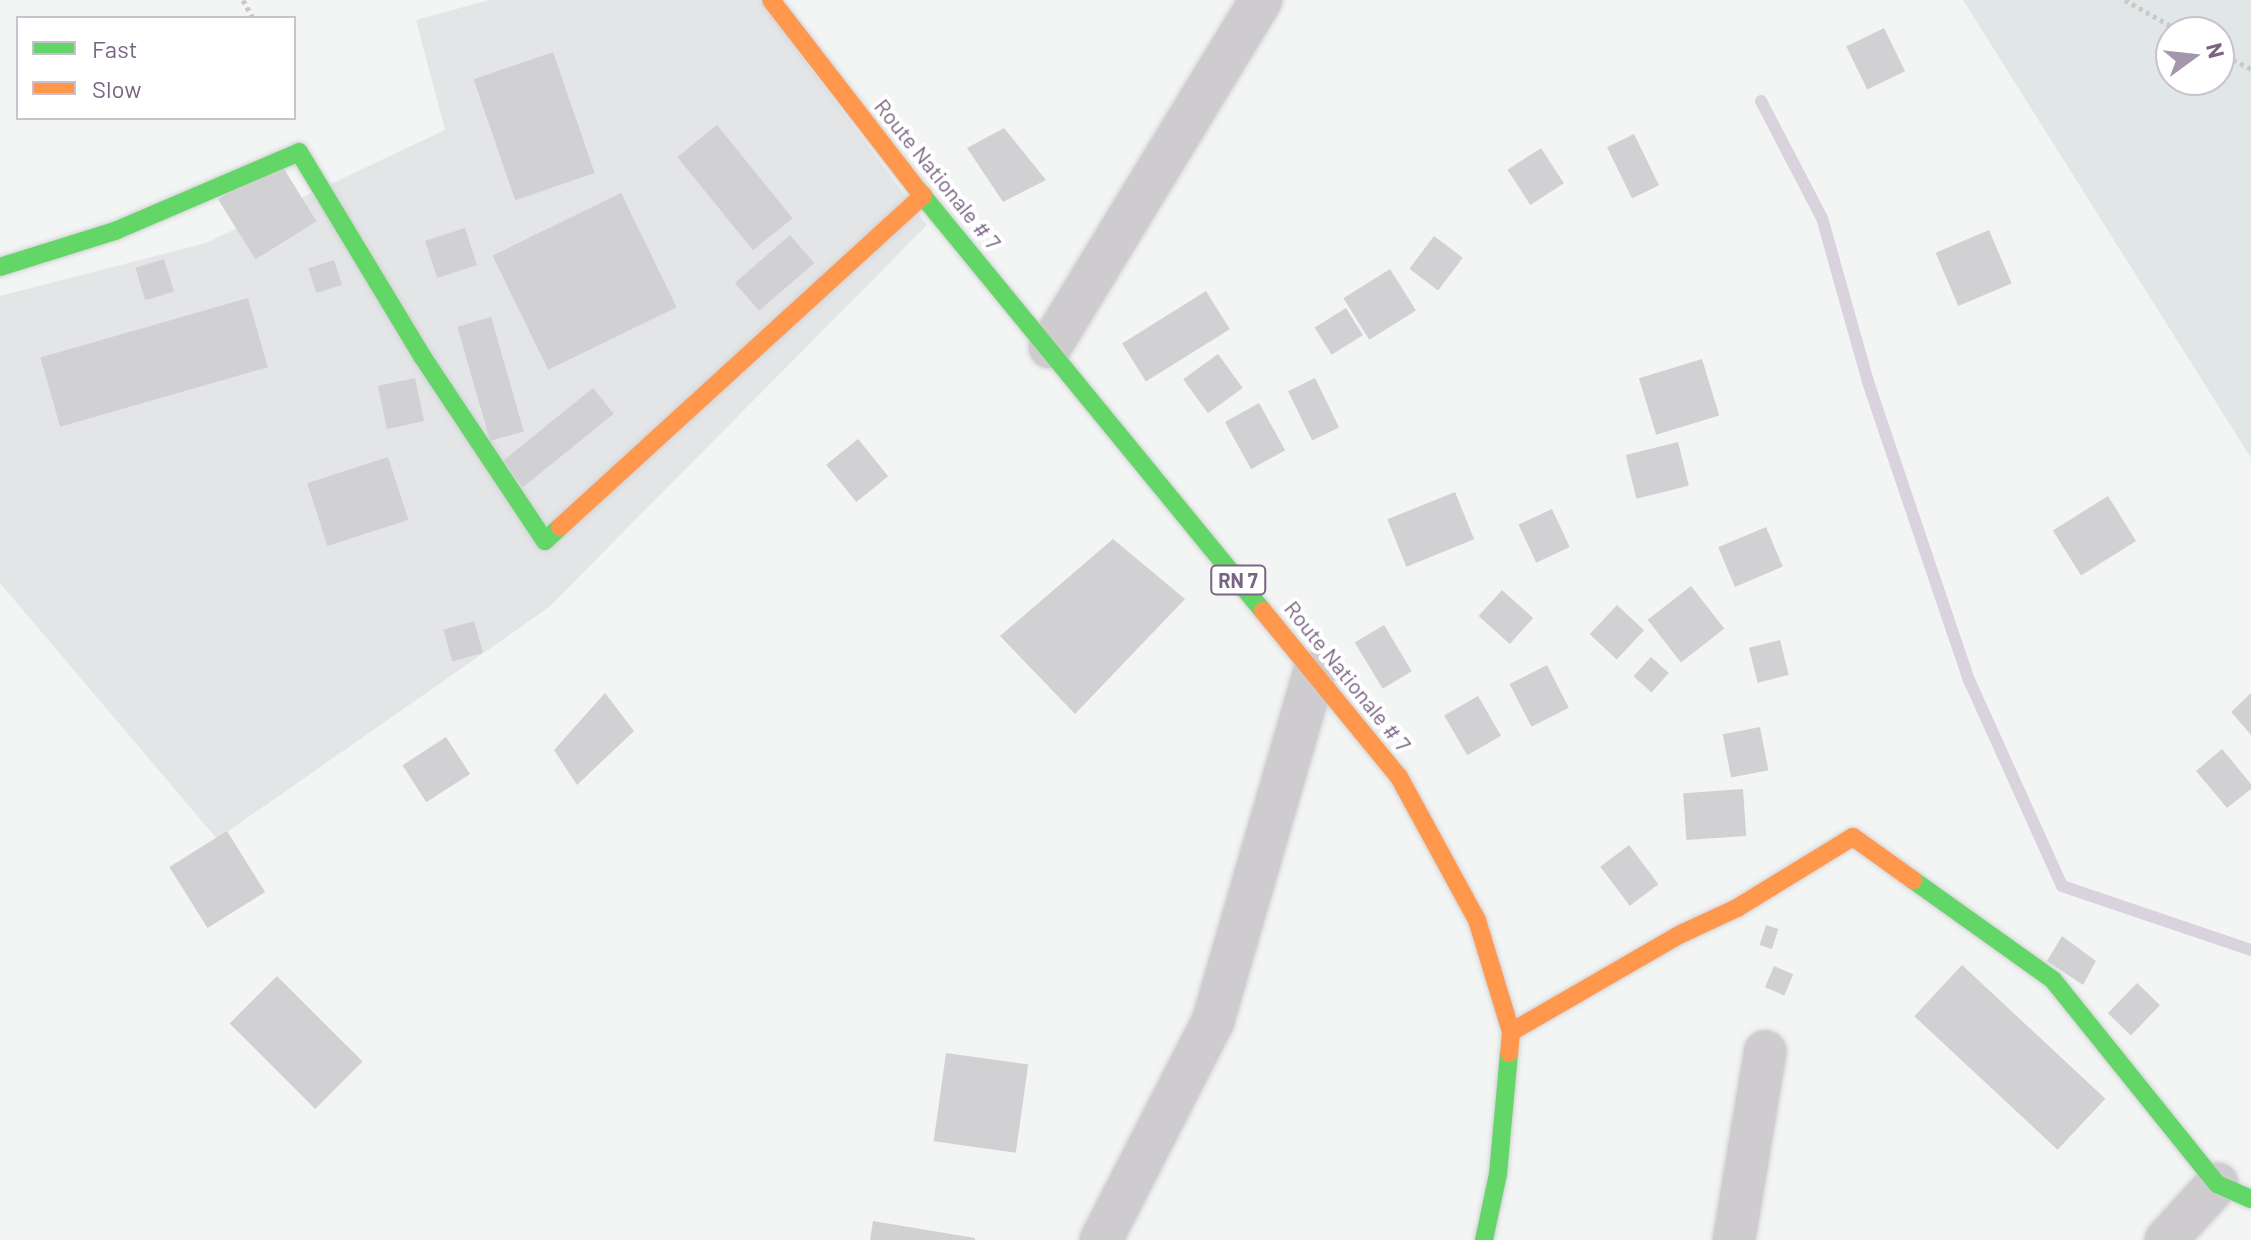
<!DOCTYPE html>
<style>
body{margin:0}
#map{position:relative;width:2251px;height:1240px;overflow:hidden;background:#f3f5f4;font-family:Barlow,sans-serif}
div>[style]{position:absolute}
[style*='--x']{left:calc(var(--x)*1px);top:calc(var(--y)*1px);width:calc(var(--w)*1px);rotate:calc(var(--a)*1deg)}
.built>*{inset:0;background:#e4e5e6}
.green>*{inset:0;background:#e0e7e6}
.stream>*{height:12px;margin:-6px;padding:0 6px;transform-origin:6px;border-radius:6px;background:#d8d3dc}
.building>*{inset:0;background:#d1d1d3;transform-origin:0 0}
.path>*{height:5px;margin-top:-2.5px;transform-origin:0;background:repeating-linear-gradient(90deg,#c9c9ca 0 4px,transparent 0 8px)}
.roads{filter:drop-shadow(0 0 2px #d2d1d3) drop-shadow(0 0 2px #d2d1d3)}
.street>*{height:42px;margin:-21px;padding:0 21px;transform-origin:21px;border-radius:21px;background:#cecccf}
.fast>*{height:18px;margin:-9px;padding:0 9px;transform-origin:9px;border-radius:9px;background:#63d668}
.slow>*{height:18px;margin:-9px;padding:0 9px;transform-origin:9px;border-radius:9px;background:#ff974d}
span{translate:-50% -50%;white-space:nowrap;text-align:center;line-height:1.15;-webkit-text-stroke:8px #fff;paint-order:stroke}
.shield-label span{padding:2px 6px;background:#fff;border:2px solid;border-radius:6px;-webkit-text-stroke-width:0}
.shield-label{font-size:20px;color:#7a6484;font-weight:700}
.street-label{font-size:22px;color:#7a6484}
.legend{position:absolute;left:16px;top:16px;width:280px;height:104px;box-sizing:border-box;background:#fff;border:2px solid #cac1ce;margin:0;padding:10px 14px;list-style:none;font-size:24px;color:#7a6484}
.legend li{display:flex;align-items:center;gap:16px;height:40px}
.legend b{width:40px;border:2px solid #cac1ce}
.north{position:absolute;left:2155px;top:16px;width:80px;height:80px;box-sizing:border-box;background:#fff;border:2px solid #cac1ce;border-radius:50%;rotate:75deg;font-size:22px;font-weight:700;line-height:32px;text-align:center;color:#7a6484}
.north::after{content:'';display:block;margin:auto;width:28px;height:36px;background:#a497ab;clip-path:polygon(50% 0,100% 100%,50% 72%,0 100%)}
</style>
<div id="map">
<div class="built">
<div style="clip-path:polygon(489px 0,759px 0,927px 225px,548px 608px,217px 839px,0 583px,0 296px,206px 243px,445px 130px,416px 20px)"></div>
</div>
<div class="green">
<div style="clip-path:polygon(evenodd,1963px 0,2251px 0,2251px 458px,1963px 0,2171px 32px,2219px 32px,2219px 80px,2171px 80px,2171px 32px)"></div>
</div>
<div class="stream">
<div style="--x:1761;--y:101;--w:132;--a:62.5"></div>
<div style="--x:1822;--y:218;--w:170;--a:74.3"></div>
<div style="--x:1868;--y:382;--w:315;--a:71.3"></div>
<div style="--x:1969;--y:680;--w:226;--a:65.7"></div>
<div style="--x:2062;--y:886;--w:200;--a:18.7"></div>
</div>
<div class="building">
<div style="left:1884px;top:28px;width:48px;height:42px;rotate:64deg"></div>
<div style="left:553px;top:52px;width:128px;height:84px;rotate:71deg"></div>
<div style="left:717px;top:125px;width:120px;height:51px;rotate:51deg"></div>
<div style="clip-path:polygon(1004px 128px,1046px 180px,1003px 202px,967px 148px)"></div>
<div style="left:1634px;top:134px;width:57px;height:30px;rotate:64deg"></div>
<div style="left:1541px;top:148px;width:42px;height:40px;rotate:57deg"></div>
<div style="left:279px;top:161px;width:71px;height:72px;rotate:58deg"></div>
<div style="left:621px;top:193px;width:127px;height:143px;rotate:64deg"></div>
<div style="left:465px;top:228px;width:39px;height:42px;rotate:72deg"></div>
<div style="left:1989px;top:230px;width:58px;height:58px;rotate:67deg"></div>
<div style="left:790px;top:235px;width:37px;height:73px;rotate:49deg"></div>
<div style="left:1434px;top:236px;width:36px;height:41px;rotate:37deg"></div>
<div style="left:164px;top:259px;width:34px;height:30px;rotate:73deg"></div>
<div style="left:334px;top:260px;width:26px;height:27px;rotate:72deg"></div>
<div style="left:1390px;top:269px;width:49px;height:55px;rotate:58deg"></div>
<div style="left:1206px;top:291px;width:45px;height:99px;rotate:58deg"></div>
<div style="left:248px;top:298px;width:72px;height:216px;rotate:74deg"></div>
<div style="left:1346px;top:308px;width:32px;height:37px;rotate:58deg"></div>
<div style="left:491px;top:317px;width:119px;height:35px;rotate:74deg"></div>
<div style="left:1218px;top:354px;width:42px;height:43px;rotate:54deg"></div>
<div style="left:1702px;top:359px;width:59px;height:66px;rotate:73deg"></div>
<div style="left:415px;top:378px;width:44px;height:38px;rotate:78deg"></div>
<div style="left:1315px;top:378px;width:55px;height:30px;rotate:64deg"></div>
<div style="left:593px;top:388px;width:33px;height:117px;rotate:51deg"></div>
<div style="left:1259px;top:403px;width:54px;height:39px;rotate:61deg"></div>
<div style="left:858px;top:439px;width:48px;height:41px;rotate:51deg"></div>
<div style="left:1678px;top:442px;width:45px;height:54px;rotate:76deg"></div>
<div style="left:388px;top:457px;width:66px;height:85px;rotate:72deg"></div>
<div style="left:1455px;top:492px;width:51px;height:73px;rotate:68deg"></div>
<div style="left:2108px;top:496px;width:53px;height:65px;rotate:58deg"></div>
<div style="left:1552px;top:509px;width:42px;height:37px;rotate:65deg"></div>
<div style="left:1766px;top:527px;width:43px;height:52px;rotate:67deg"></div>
<div style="clip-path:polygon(1113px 539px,1185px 599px,1075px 714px,1000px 636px)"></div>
<div style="left:1691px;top:586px;width:54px;height:55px;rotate:52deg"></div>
<div style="left:1502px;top:590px;width:42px;height:35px;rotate:42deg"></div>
<div style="left:1617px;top:605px;width:37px;height:40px;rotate:43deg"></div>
<div style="left:474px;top:621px;width:33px;height:32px;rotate:74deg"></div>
<div style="left:1384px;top:625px;width:54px;height:34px;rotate:59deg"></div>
<div style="left:1780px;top:640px;width:36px;height:32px;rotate:76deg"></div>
<div style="left:1651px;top:657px;width:24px;height:26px;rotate:42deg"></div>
<div style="left:1547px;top:665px;width:48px;height:42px;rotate:63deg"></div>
<div style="clip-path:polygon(605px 693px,634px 731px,577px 785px,554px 750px)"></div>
<div style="clip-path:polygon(2251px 693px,2251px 735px,2231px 712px)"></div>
<div style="left:1478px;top:696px;width:46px;height:39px;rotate:60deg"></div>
<div style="left:1760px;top:727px;width:44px;height:38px;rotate:79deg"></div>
<div style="left:446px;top:737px;width:44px;height:52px;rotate:57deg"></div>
<div style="clip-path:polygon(2222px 749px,2251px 784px,2251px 789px,2227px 808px,2196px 771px)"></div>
<div style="left:1743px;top:789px;width:47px;height:60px;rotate:86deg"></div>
<div style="left:227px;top:831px;width:72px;height:68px;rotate:58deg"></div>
<div style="left:1629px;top:845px;width:49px;height:36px;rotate:53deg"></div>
<div style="left:1766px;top:925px;width:13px;height:21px;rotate:18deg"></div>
<div style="clip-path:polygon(2062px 936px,2096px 961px,2083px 985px,2047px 961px)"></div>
<div style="left:1962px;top:965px;width:196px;height:70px;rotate:43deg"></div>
<div style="left:1774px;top:966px;width:21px;height:23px;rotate:23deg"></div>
<div style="left:277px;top:976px;width:121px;height:67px;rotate:45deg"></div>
<div style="left:2137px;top:983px;width:32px;height:42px;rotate:44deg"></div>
<div style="left:946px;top:1053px;width:83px;height:89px;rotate:8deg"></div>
<div style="clip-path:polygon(873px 1221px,975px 1238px,975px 1240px,870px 1240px)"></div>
</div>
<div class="path">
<div style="--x:243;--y:0;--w:21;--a:61"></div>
<div style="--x:2125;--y:0;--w:65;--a:29.3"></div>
<div style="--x:2219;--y:52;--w:36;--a:28"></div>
</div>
<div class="roads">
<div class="street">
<div style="--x:1050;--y:347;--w:406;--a:-58.7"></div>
<div style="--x:1101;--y:1240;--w:246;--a:-62.9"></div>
<div style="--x:1213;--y:1021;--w:362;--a:-73.8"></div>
<div style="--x:1734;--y:1240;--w:191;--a:-80.6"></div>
<div style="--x:2166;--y:1240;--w:76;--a:-47.7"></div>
</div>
<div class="fast">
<div style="--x:918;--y:190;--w:544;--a:50.67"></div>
<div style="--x:0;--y:267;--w:121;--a:-17.4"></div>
<div style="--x:115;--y:231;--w:200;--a:-23.2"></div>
<div style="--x:299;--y:152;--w:238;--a:58.9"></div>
<div style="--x:422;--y:356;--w:222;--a:56.4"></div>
<div style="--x:545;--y:541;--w:21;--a:-43"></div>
<div style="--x:1913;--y:880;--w:172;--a:35.5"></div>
<div style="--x:2053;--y:980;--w:262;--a:51.2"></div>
<div style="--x:2217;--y:1184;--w:37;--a:24"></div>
<div style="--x:1484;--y:1240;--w:67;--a:-78"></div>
<div style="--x:1498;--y:1174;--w:121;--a:-84.8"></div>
</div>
<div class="slow">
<div style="--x:771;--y:0;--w:240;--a:52.3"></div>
<div style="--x:560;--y:527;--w:492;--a:-42.4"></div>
<div style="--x:1263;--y:611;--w:215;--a:50.7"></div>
<div style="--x:1399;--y:777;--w:163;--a:61.4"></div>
<div style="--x:1477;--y:920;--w:117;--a:73.1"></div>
<div style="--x:1511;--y:1032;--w:21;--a:95"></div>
<div style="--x:1511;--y:1032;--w:196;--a:-30"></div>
<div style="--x:1681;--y:934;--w:62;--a:-24.9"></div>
<div style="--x:1737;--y:908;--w:136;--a:-31.5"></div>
<div style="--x:1853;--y:837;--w:74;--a:35.6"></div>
</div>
</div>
<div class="shield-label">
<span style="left:1238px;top:580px">RN 7</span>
</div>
<div class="street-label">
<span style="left:938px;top:174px;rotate:51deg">Route Nationale # 7</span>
<span style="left:1348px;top:676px;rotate:51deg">Route Nationale # 7</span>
</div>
<ul class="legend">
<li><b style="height:10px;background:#63d668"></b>Fast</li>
<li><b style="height:10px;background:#ff974d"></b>Slow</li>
</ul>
<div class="north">N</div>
</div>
